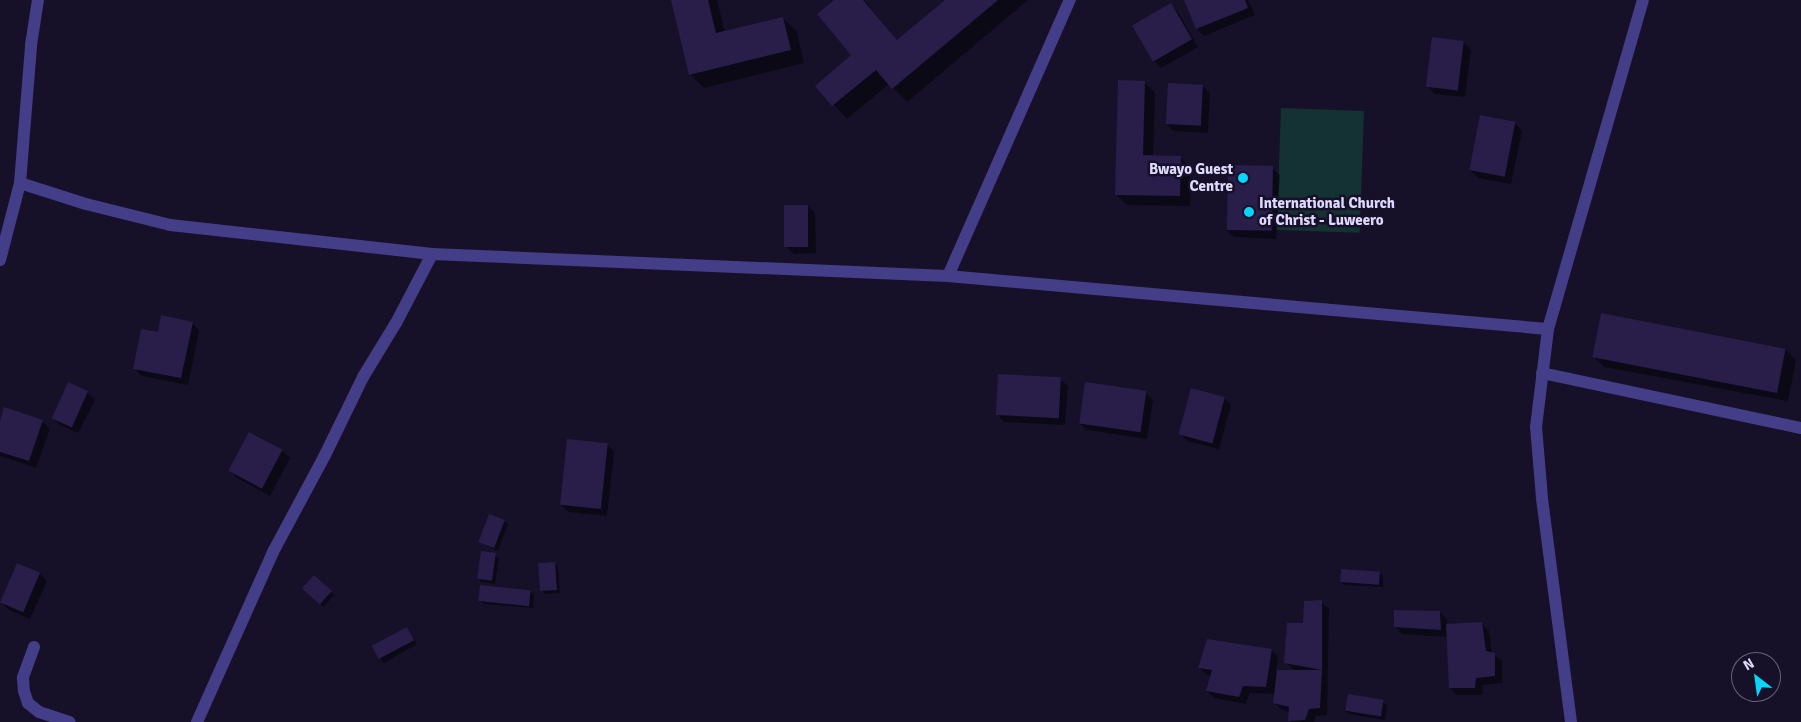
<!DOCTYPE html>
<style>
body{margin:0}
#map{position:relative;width:1801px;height:722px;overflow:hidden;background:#161129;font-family:Signika,sans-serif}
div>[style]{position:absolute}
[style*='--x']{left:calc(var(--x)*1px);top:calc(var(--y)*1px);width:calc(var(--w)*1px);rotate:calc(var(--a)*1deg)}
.green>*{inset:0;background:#143233;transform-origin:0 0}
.shadow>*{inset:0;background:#0007;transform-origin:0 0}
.building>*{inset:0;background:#291d4a;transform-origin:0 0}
.street>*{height:12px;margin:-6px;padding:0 6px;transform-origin:6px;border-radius:6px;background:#443d87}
.dots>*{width:14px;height:14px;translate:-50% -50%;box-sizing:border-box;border:2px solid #161129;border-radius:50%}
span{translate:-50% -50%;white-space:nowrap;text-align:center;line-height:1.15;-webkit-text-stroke:5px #161129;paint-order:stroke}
.poi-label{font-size:15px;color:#e0d9fe;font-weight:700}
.right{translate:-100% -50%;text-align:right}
.left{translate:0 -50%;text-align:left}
.north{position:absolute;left:1731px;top:652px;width:50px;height:50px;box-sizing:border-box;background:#161129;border:1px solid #67617e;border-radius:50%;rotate:330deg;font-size:14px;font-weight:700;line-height:20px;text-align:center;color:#e0d9fe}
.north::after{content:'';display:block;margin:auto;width:18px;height:22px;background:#08d5fb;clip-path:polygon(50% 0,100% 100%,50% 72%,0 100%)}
</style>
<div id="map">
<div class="green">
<div style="left:1281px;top:108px;width:83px;height:122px;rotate:2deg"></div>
</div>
<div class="shadow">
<div style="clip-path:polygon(672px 0,717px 0,725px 32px,783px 18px,797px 32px,804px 63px,704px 88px,690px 74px)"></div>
<div style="clip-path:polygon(836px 0,864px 0,898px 41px,947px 0,1028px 0,907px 102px,889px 84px,847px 119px,817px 86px,853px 55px)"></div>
<div style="clip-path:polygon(1185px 0,1248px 0,1255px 15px,1204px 36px,1197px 29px)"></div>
<div style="clip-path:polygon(1170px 5px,1178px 12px,1198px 47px,1161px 68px,1154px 61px)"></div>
<div style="clip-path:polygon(1463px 42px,1471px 50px,1465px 97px,1435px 94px,1427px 86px)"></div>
<div style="clip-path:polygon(1144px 82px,1155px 93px,1153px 156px,1180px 157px,1191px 168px,1190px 206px,1127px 205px,1116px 194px)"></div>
<div style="clip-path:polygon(1169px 85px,1203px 86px,1210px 94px,1208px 133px,1173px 131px,1166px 124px)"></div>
<div style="clip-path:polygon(1515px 123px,1522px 131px,1511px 184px,1478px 178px,1470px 170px)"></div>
<div style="clip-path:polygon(1272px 168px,1280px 175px,1276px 239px,1234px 237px,1226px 230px)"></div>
<div style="clip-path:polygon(808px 206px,815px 213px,816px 253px,794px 254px,786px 247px)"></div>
<div style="clip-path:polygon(192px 323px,199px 331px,188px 385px,142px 376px,134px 368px,159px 334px)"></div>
<div style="clip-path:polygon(1785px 349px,1796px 360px,1788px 401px,1604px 367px,1593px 356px)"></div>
<div style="clip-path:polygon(1060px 379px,1068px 386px,1065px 425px,1004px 422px,997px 414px)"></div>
<div style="clip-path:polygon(87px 392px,95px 400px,78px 433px,60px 425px,52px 418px)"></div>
<div style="clip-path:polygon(1145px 392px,1153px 400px,1147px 439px,1087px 430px,1079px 423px)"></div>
<div style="clip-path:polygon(1224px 398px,1231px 405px,1219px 449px,1187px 441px,1180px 433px)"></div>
<div style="clip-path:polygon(42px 421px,50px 429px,36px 468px,0 456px,0 425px)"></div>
<div style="clip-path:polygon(249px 433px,282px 451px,290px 458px,270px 496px,237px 478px,230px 470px)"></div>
<div style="clip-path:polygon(607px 444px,614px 452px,607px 516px,569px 512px,561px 505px)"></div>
<div style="clip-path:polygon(504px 521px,508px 524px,498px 551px,480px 542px)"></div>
<div style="clip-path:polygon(495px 555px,499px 558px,495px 584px,482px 582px,478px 579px)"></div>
<div style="clip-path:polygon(554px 563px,558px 567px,560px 593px,545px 594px,541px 590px)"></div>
<div style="clip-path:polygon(1380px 573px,1383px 576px,1383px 587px,1344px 585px,1340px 581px)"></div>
<div style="clip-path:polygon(40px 574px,47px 581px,30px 619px,9px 610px,1px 602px)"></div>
<div style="left:314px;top:577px;width:27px;height:16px;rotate:42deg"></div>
<div style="clip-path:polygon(530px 591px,534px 595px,533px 608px,484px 604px,480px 601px)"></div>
<div style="clip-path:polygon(1321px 602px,1329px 609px,1327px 715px,1316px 716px,1314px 722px,1291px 722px,1290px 712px,1282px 710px,1275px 703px,1276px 694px,1250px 693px,1246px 704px,1214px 698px,1207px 691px,1212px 676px,1207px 675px,1200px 668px,1271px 650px,1278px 657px,1276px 672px,1295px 671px,1286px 663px,1304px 624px)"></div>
<div style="clip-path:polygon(1440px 612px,1447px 620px,1447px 625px,1481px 623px,1489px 631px,1492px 653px,1502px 661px,1502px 683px,1483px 685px,1482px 695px,1457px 695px,1450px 688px,1447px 637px,1402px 634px,1395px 626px)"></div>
<div style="clip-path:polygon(406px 628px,417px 644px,384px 663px,380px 659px)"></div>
<div style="clip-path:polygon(1383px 702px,1387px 705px,1385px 720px,1349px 714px,1345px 711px)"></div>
</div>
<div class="building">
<div style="clip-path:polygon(671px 0,708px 0,716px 33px,783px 17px,791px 50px,689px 75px)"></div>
<div style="clip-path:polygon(834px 0,863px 0,897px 40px,945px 0,998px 0,892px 89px,876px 70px,832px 106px,815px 86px,851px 55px,817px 14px)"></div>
<div style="clip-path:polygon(1184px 0,1245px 0,1248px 8px,1196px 29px)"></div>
<div style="left:1171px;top:3px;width:42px;height:45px;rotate:60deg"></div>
<div style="left:1432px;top:37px;width:32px;height:50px;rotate:7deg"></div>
<div style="clip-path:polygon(1118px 80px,1145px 81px,1143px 155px,1181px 156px,1180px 196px,1115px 195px)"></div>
<div style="left:1168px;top:83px;width:35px;height:41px;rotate:3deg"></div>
<div style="left:1480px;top:115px;width:36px;height:56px;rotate:11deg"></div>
<div style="left:1228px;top:165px;width:45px;height:65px;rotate:1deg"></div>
<div style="left:784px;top:205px;width:24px;height:42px"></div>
<div style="left:1601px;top:313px;width:188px;height:45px;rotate:11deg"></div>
<div style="clip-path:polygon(161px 315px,193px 322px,181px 378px,133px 369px,141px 329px,158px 332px)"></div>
<div style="left:998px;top:374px;width:63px;height:41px;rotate:3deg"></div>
<div style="left:68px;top:382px;width:22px;height:40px;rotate:24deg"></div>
<div style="left:1085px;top:382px;width:62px;height:42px;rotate:8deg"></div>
<div style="left:1191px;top:388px;width:35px;height:48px;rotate:15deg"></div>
<div style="clip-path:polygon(4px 407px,43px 420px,29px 461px,0 452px,0 421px)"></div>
<div style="left:249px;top:432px;width:38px;height:44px;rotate:28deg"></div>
<div style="left:567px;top:439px;width:41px;height:66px;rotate:6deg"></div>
<div style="left:489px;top:514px;width:17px;height:30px;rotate:21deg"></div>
<div style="left:481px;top:551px;width:15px;height:28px;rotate:8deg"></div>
<div style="left:555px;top:562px;width:28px;height:17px;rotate:86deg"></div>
<div style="left:17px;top:563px;width:25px;height:43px;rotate:23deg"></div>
<div style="left:1341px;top:569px;width:39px;height:13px;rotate:4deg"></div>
<div style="left:314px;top:575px;width:24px;height:18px;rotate:42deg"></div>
<div style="left:480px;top:585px;width:51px;height:16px;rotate:6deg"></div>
<div style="clip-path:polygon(1322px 600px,1322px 670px,1320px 708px,1309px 709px,1305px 720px,1288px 721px,1289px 707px,1273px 703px,1277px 670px,1322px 670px,1284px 663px,1287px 623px,1303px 623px,1304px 601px)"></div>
<div style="clip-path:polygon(1394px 610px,1440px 611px,1441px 630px,1394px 627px)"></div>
<div style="clip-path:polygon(1482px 622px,1486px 651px,1495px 653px,1495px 676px,1476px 678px,1475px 688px,1449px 688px,1446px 624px)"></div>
<div style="left:407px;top:627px;width:15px;height:40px;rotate:62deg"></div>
<div style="clip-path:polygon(1207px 639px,1272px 649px,1266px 687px,1243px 686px,1239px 697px,1206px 691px,1212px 670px,1198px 668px)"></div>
<div style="left:1348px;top:694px;width:36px;height:17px;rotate:9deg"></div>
</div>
<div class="street">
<div style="--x:20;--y:183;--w:69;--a:17.7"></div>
<div style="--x:86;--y:204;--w:87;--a:14"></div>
<div style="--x:170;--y:225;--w:264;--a:6.3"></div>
<div style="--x:432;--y:254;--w:516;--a:2.44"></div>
<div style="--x:948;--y:276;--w:602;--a:5.05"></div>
<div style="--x:0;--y:260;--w:80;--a:-75.4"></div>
<div style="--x:20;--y:183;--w:138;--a:-85.4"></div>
<div style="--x:31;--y:45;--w:46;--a:-81.2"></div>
<div style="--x:948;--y:276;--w:302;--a:-66.2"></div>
<div style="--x:1542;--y:373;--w:265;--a:12"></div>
<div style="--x:34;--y:647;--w:33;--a:110"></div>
<div style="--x:23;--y:678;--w:13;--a:86"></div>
<div style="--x:24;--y:691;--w:13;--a:72"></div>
<div style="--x:28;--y:703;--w:14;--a:39"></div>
<div style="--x:39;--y:712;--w:32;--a:18"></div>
<div style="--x:197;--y:722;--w:186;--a:-65.9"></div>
<div style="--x:273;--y:552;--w:110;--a:-61.8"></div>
<div style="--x:325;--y:455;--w:87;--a:-64"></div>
<div style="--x:363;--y:377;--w:63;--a:-58.6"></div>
<div style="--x:396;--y:323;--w:78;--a:-62.4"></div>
<div style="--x:1571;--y:722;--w:226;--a:-97.4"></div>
<div style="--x:1542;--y:498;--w:71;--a:-94.8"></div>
<div style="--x:1536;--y:427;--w:99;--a:-83"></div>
<div style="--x:1548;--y:329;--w:342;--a:-73.9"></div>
</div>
<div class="dots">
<div style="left:1243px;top:178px;background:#08d5fb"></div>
<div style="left:1249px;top:212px;background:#08d5fb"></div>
</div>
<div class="poi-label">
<span class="right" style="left:1233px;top:178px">Bwayo Guest<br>Centre</span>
<span class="left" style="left:1259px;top:212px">International Church<br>of Christ - Luweero</span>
</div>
<div class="north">N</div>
</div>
